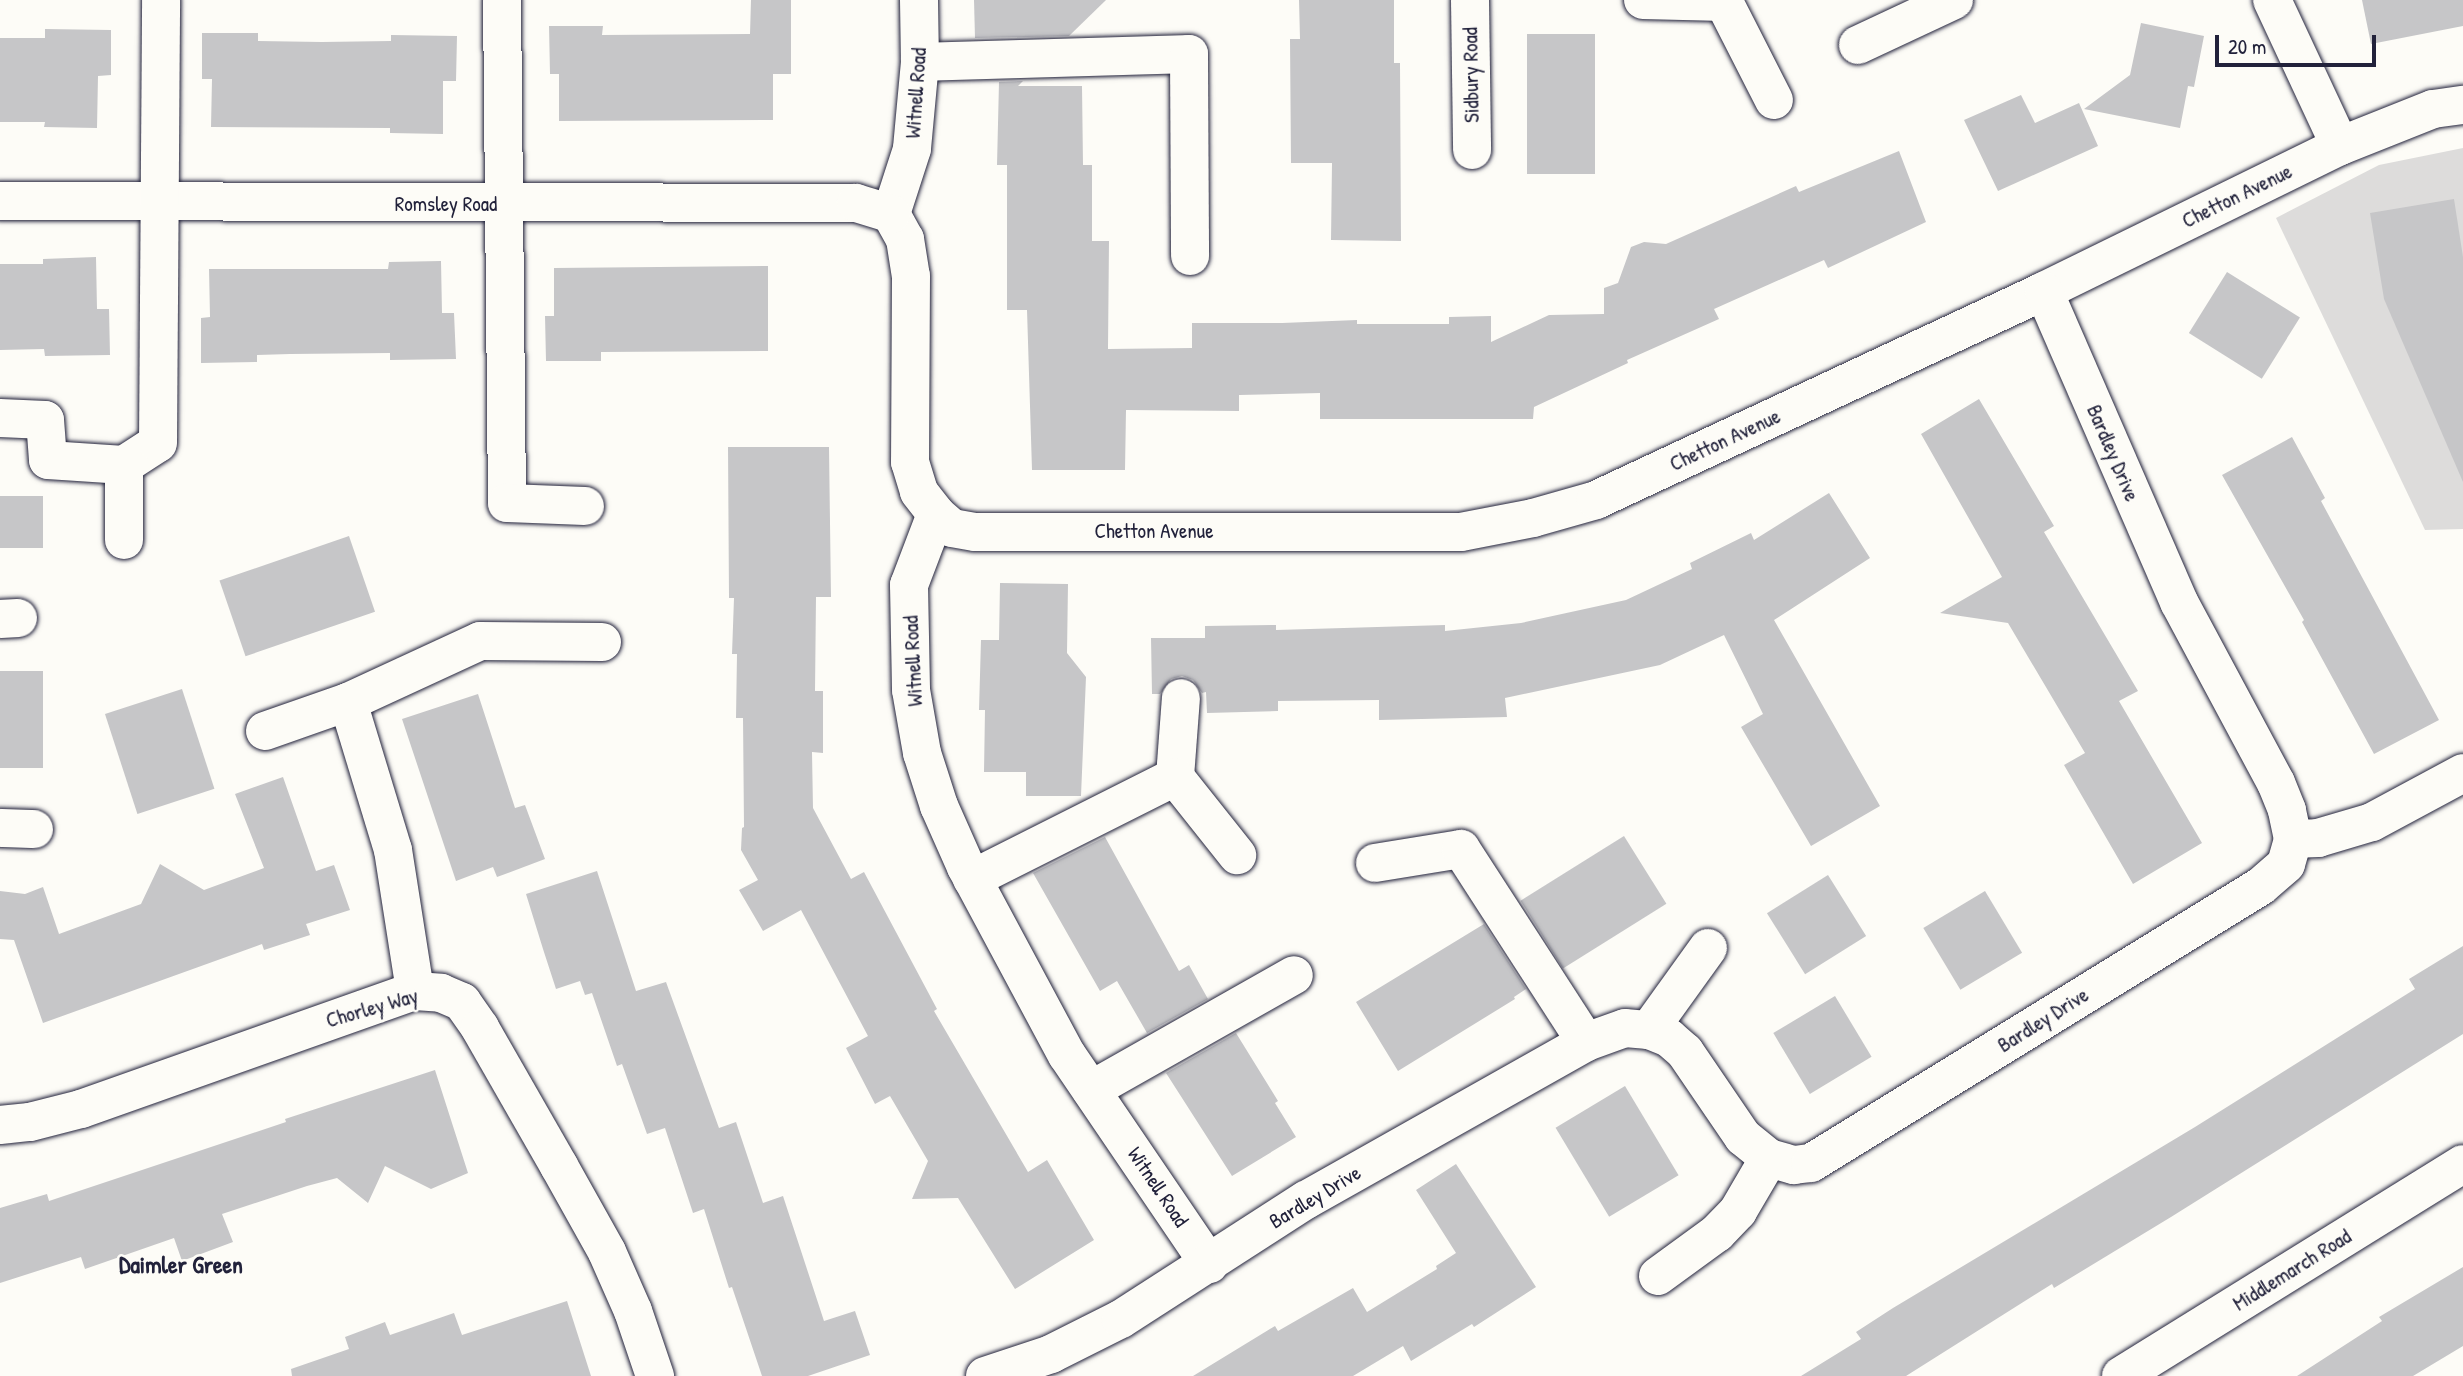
<!DOCTYPE html>
<style>
body{margin:0}
#map{position:relative;width:2463px;height:1376px;overflow:hidden;background:#fdfcf7;font-family:"Patrick Hand",sans-serif}
div>[style]{position:absolute}
[style*='--x']{left:calc(var(--x)*1px);top:calc(var(--y)*1px);width:calc(var(--w)*1px);rotate:calc(var(--a)*1deg)}
.green>*{inset:0;background:#dddcdb}
.building>*{inset:0;background:#c6c6c8;transform-origin:0 0}
.roads{filter:drop-shadow(0 0 2px #22223b) drop-shadow(0 0 2px #22223b)}
.minor>*{height:38px;margin:-19px;padding:0 19px;transform-origin:19px;border-radius:19px;background:#fdfcf7}
span{translate:-50% -50%;white-space:nowrap;text-align:center;line-height:1.15;-webkit-text-stroke:5px #fdfcf7;paint-order:stroke}
.street-label{font-size:21px;color:#22223b}
.quarter-label{font-size:24px;color:#22223b;font-weight:700}
.scale{position:absolute;left:2215px;top:35px;width:161px;height:32px;box-sizing:border-box;border:4px solid #22223b;border-top:0;padding-left:9px;font-size:21px;line-height:24px;white-space:nowrap;color:#22223b;-webkit-text-stroke:5px #fdfcf7;paint-order:stroke}
</style>
<div id="map">
<div class="green">
<div style="clip-path:polygon(2463px 148px,2463px 529px,2425px 530px,2276px 218px,2379px 165px)"></div>
</div>
<div class="building">
<div style="clip-path:polygon(751px 0,791px 0,791px 74px,773px 74px,773px 120px,559px 121px,559px 74px,550px 74px,549px 26px,603px 26px,602px 35px,750px 34px)"></div>
<div style="clip-path:polygon(974px 0,1106px 0,1069px 36px,975px 38px)"></div>
<div style="clip-path:polygon(1299px 0,1394px 0,1394px 63px,1400px 63px,1401px 241px,1331px 240px,1332px 163px,1291px 163px,1290px 39px,1300px 39px)"></div>
<div style="clip-path:polygon(2362px 0,2463px 0,2463px 26px,2371px 44px)"></div>
<div style="clip-path:polygon(2141px 23px,2204px 36px,2194px 87px,2188px 86px,2180px 128px,2084px 109px,2130px 75px)"></div>
<div style="clip-path:polygon(45px 29px,111px 30px,111px 75px,98px 76px,97px 128px,44px 127px,45px 122px,0 122px,0 38px,45px 38px)"></div>
<div style="clip-path:polygon(202px 33px,258px 33px,258px 41px,322px 42px,391px 41px,391px 35px,457px 36px,456px 81px,443px 81px,443px 134px,390px 133px,390px 128px,211px 127px,212px 79px,202px 79px)"></div>
<div style="left:1527px;top:34px;width:68px;height:140px"></div>
<div style="clip-path:polygon(1023px 81px,1018px 86px,1082px 86px,1083px 165px,1092px 165px,1092px 241px,1109px 241px,1108px 349px,1192px 348px,1192px 323px,1282px 323px,1357px 320px,1357px 324px,1449px 324px,1449px 317px,1491px 316px,1491px 342px,1549px 315px,1604px 314px,1604px 288px,1618px 283px,1631px 247px,1644px 242px,1666px 244px,1796px 186px,1799px 192px,1899px 151px,1926px 222px,1828px 268px,1824px 260px,1714px 309px,1719px 319px,1627px 360px,1628px 363px,1534px 407px,1533px 419px,1320px 419px,1320px 393px,1239px 395px,1239px 411px,1126px 410px,1125px 470px,1032px 470px,1027px 310px,1007px 310px,1007px 165px,997px 165px,999px 82px)"></div>
<div style="clip-path:polygon(2021px 95px,2035px 123px,2079px 103px,2098px 146px,1998px 191px,1964px 120px)"></div>
<div style="clip-path:polygon(2454px 199px,2463px 257px,2463px 482px,2384px 299px,2370px 213px)"></div>
<div style="clip-path:polygon(96px 257px,97px 309px,109px 309px,110px 355px,45px 356px,44px 349px,0 350px,0 264px,43px 264px,43px 259px)"></div>
<div style="clip-path:polygon(441px 261px,442px 313px,454px 313px,456px 359px,390px 360px,390px 353px,290px 354px,257px 355px,257px 362px,201px 363px,201px 318px,210px 317px,209px 269px,388px 269px,389px 262px)"></div>
<div style="clip-path:polygon(768px 266px,768px 351px,601px 352px,601px 361px,546px 361px,545px 316px,554px 316px,554px 268px)"></div>
<div style="left:2227px;top:272px;width:86px;height:72px;rotate:32deg"></div>
<div style="clip-path:polygon(1979px 399px,2054px 526px,2044px 532px,2138px 691px,2119px 701px,2202px 843px,2133px 884px,2064px 765px,2085px 753px,2008px 623px,1940px 613px,2002px 577px,1921px 434px)"></div>
<div style="clip-path:polygon(2292px 437px,2325px 498px,2321px 501px,2439px 720px,2374px 754px,2302px 622px,2304px 620px,2222px 475px)"></div>
<div style="clip-path:polygon(728px 447px,829px 447px,831px 597px,816px 597px,815px 691px,823px 691px,823px 753px,812px 752px,813px 808px,851px 879px,864px 872px,937px 1009px,934px 1011px,1028px 1172px,1047px 1160px,1094px 1240px,1015px 1289px,958px 1198px,912px 1199px,928px 1161px,890px 1096px,875px 1104px,846px 1048px,868px 1036px,801px 910px,763px 931px,739px 890px,758px 880px,741px 850px,742px 828px,744px 827px,743px 718px,736px 718px,737px 654px,732px 654px,734px 598px,729px 598px)"></div>
<div style="clip-path:polygon(1829px 493px,1870px 558px,1774px 620px,1880px 806px,1811px 846px,1741px 727px,1763px 714px,1724px 635px,1660px 665px,1505px 698px,1507px 717px,1379px 720px,1379px 700px,1278px 701px,1278px 711px,1207px 713px,1206px 692px,1202px 693px,1193px 680px,1182px 676px,1171px 679px,1160px 694px,1152px 694px,1151px 638px,1205px 638px,1205px 626px,1276px 625px,1276px 630px,1445px 625px,1445px 631px,1521px 623px,1626px 600px,1692px 569px,1690px 563px,1751px 533px,1754px 540px)"></div>
<div style="left:0;top:496px;width:43px;height:52px"></div>
<div style="left:349px;top:536px;width:80px;height:137px;rotate:71deg"></div>
<div style="clip-path:polygon(1000px 583px,1068px 584px,1067px 653px,1086px 677px,1081px 796px,1026px 796px,1026px 772px,984px 772px,985px 710px,979px 710px,981px 640px,999px 640px)"></div>
<div style="left:0;top:671px;width:43px;height:97px"></div>
<div style="left:182px;top:689px;width:105px;height:81px;rotate:72deg"></div>
<div style="clip-path:polygon(478px 694px,515px 808px,525px 805px,545px 859px,497px 877px,493px 867px,456px 881px,402px 719px)"></div>
<div style="clip-path:polygon(283px 777px,316px 871px,334px 865px,350px 910px,306px 924px,310px 935px,264px 950px,262px 944px,43px 1023px,14px 940px,0 939px,0 891px,25px 894px,43px 887px,59px 934px,141px 904px,160px 864px,204px 890px,264px 868px,235px 794px)"></div>
<div style="left:1624px;top:836px;width:80px;height:122px;rotate:58deg"></div>
<div style="clip-path:polygon(1105px 837px,1179px 971px,1189px 965px,1208px 999px,1147px 1033px,1117px 981px,1100px 991px,1033px 873px)"></div>
<div style="clip-path:polygon(597px 871px,636px 991px,666px 982px,719px 1128px,736px 1122px,763px 1203px,783px 1196px,824px 1321px,855px 1311px,870px 1355px,808px 1376px,762px 1376px,732px 1287px,729px 1288px,704px 1209px,693px 1213px,665px 1128px,647px 1134px,622px 1064px,617px 1066px,592px 993px,585px 995px,580px 981px,556px 989px,543px 949px,526px 894px)"></div>
<div style="left:1828px;top:875px;width:72px;height:72px;rotate:58deg"></div>
<div style="left:1985px;top:891px;width:72px;height:72px;rotate:59deg"></div>
<div style="clip-path:polygon(1484px 924px,1526px 989px,1514px 997px,1515px 999px,1398px 1071px,1356px 1002px)"></div>
<div style="clip-path:polygon(2463px 946px,2463px 1034px,2171px 1217px,2054px 1288px,2052px 1284px,1906px 1376px,1801px 1376px,1861px 1339px,1856px 1332px,1893px 1308px,2195px 1127px,2415px 989px,2409px 979px)"></div>
<div style="left:1835px;top:996px;width:71px;height:72px;rotate:59deg"></div>
<div style="clip-path:polygon(1236px 1033px,1278px 1101px,1275px 1103px,1296px 1137px,1232px 1176px,1166px 1073px)"></div>
<div style="clip-path:polygon(435px 1070px,468px 1173px,431px 1189px,385px 1166px,368px 1203px,337px 1178px,307px 1186px,222px 1214px,233px 1242px,182px 1261px,174px 1238px,85px 1269px,81px 1257px,0 1283px,0 1208px,47px 1194px,49px 1201px,286px 1122px,285px 1119px)"></div>
<div style="left:1625px;top:1086px;width:104px;height:81px;rotate:59deg"></div>
<div style="clip-path:polygon(1456px 1164px,1536px 1287px,1474px 1327px,1472px 1324px,1411px 1361px,1403px 1346px,1353px 1376px,1193px 1376px,1275px 1326px,1278px 1331px,1353px 1288px,1367px 1312px,1437px 1269px,1436px 1266px,1456px 1253px,1416px 1190px)"></div>
<div style="clip-path:polygon(2463px 1267px,2463px 1346px,2413px 1376px,2297px 1376px,2382px 1321px,2379px 1317px)"></div>
<div style="clip-path:polygon(567px 1301px,591px 1376px,292px 1376px,291px 1369px,349px 1349px,345px 1337px,385px 1322px,390px 1335px,454px 1313px,462px 1335px)"></div>
</div>
<div class="roads">
<div class="minor">
<div style="--x:502;--y:0;--w:503;--a:89.43"></div>
<div style="--x:507;--y:503;--w:78;--a:2.2"></div>
<div style="--x:919;--y:0;--w:62;--a:89.1"></div>
<div style="--x:920;--y:62;--w:87;--a:95.3"></div>
<div style="--x:912;--y:149;--w:68;--a:107.9"></div>
<div style="--x:891;--y:214;--w:29;--a:61"></div>
<div style="--x:905;--y:239;--w:37;--a:81"></div>
<div style="--x:911;--y:276;--w:186;--a:90.3"></div>
<div style="--x:910;--y:462;--w:31;--a:73"></div>
<div style="--x:919;--y:492;--w:28;--a:52"></div>
<div style="--x:936;--y:514;--w:76;--a:110.8"></div>
<div style="--x:909;--y:585;--w:105;--a:88.9"></div>
<div style="--x:911;--y:690;--w:64;--a:80.1"></div>
<div style="--x:922;--y:753;--w:56;--a:72.2"></div>
<div style="--x:939;--y:806;--w:67;--a:66.1"></div>
<div style="--x:966;--y:867;--w:213;--a:61.8"></div>
<div style="--x:1067;--y:1055;--w:253;--a:55.8"></div>
<div style="--x:1470;--y:0;--w:150;--a:89.2"></div>
<div style="--x:1643;--y:0;--w:81;--a:1.4"></div>
<div style="--x:1724;--y:2;--w:110;--a:63"></div>
<div style="--x:2272;--y:0;--w:161;--a:65"></div>
<div style="--x:1858;--y:45;--w:106;--a:-25.1"></div>
<div style="--x:920;--y:62;--w:269;--a:-1.7"></div>
<div style="--x:1189;--y:54;--w:202;--a:89.7"></div>
<div style="--x:0;--y:201;--w:856;--a:0.13"></div>
<div style="--x:856;--y:203;--w:37;--a:17"></div>
<div style="--x:0;--y:418;--w:45;--a:2.5"></div>
<div style="--x:45;--y:420;--w:40;--a:85.7"></div>
<div style="--x:48;--y:460;--w:76;--a:3.8"></div>
<div style="--x:936;--y:514;--w:21;--a:41"></div>
<div style="--x:952;--y:528;--w:23;--a:10"></div>
<div style="--x:975;--y:532;--w:486;--a:0"></div>
<div style="--x:1461;--y:532;--w:73;--a:-11"></div>
<div style="--x:1533;--y:518;--w:66;--a:-15.9"></div>
<div style="--x:1596;--y:500;--w:494;--a:-25"></div>
<div style="--x:2044;--y:291;--w:330;--a:-26.1"></div>
<div style="--x:2340;--y:146;--w:100;--a:-21.7"></div>
<div style="--x:2433;--y:109;--w:30;--a:-8"></div>
<div style="--x:124;--y:540;--w:75;--a:-90"></div>
<div style="--x:124;--y:465;--w:40;--a:-32.9"></div>
<div style="--x:158;--y:443;--w:443;--a:-89.6"></div>
<div style="--x:0;--y:619;--w:18;--a:-3"></div>
<div style="--x:348;--y:702;--w:145;--a:-24.8"></div>
<div style="--x:480;--y:641;--w:122;--a:0.5"></div>
<div style="--x:265;--y:731;--w:88;--a:-19.3"></div>
<div style="--x:348;--y:702;--w:155;--a:73.1"></div>
<div style="--x:393;--y:850;--w:143;--a:81.1"></div>
<div style="--x:1175;--y:777;--w:79;--a:-85.7"></div>
<div style="--x:0;--y:828;--w:34;--a:2"></div>
<div style="--x:2293;--y:839;--w:25;--a:-2"></div>
<div style="--x:2318;--y:838;--w:56;--a:-16.5"></div>
<div style="--x:2372;--y:822;--w:103;--a:-28.3"></div>
<div style="--x:1375;--y:863;--w:87;--a:-9.2"></div>
<div style="--x:1461;--y:849;--w:230;--a:57.1"></div>
<div style="--x:972;--y:879;--w:227;--a:-26.7"></div>
<div style="--x:1175;--y:777;--w:100;--a:51.5"></div>
<div style="--x:1649;--y:1030;--w:101;--a:-54.3"></div>
<div style="--x:1091;--y:1090;--w:233;--a:-29.5"></div>
<div style="--x:0;--y:1125;--w:30;--a:-6"></div>
<div style="--x:30;--y:1122;--w:53;--a:-14.3"></div>
<div style="--x:81;--y:1109;--w:354;--a:-19.5"></div>
<div style="--x:415;--y:991;--w:26;--a:4"></div>
<div style="--x:441;--y:993;--w:23;--a:23"></div>
<div style="--x:462;--y:1002;--w:32;--a:55"></div>
<div style="--x:480;--y:1028;--w:159;--a:60.2"></div>
<div style="--x:559;--y:1166;--w:98;--a:60.8"></div>
<div style="--x:607;--y:1252;--w:64;--a:66.2"></div>
<div style="--x:633;--y:1311;--w:69;--a:71.3"></div>
<div style="--x:1658;--y:1276;--w:73;--a:-36.1"></div>
<div style="--x:1717;--y:1233;--w:30;--a:-46"></div>
<div style="--x:1738;--y:1211;--w:61;--a:-59.7"></div>
<div style="--x:985;--y:1376;--w:70;--a:-18.4"></div>
<div style="--x:1051;--y:1354;--w:78;--a:-26.6"></div>
<div style="--x:1121;--y:1319;--w:220;--a:-32.8"></div>
<div style="--x:1306;--y:1200;--w:322;--a:-29.4"></div>
<div style="--x:1586;--y:1042;--w:41;--a:-19.7"></div>
<div style="--x:1625;--y:1028;--w:24;--a:5"></div>
<div style="--x:1649;--y:1030;--w:22;--a:22"></div>
<div style="--x:1669;--y:1038;--w:21;--a:41"></div>
<div style="--x:1685;--y:1052;--w:103;--a:55.7"></div>
<div style="--x:1743;--y:1137;--w:33;--a:39"></div>
<div style="--x:1769;--y:1158;--w:26;--a:16"></div>
<div style="--x:1794;--y:1165;--w:17;--a:-7"></div>
<div style="--x:1811;--y:1163;--w:528;--a:-31.61"></div>
<div style="--x:2261;--y:886;--w:33;--a:-41"></div>
<div style="--x:2286;--y:864;--w:26;--a:-74"></div>
<div style="--x:2293;--y:839;--w:30;--a:-102"></div>
<div style="--x:2287;--y:810;--w:29;--a:-112"></div>
<div style="--x:2276;--y:783;--w:205;--a:-118.2"></div>
<div style="--x:2179;--y:602;--w:339;--a:-113.5"></div>
<div style="--x:2121;--y:1376;--w:402;--a:-31.8"></div>
</div>
</div>
<div class="street-label">
<span style="left:1471px;top:75px;rotate:-91deg">Sidbury Road</span>
<span style="left:916px;top:93px;rotate:-86deg">Witnell Road</span>
<span style="left:2237px;top:196px;rotate:-26deg">Chetton Avenue</span>
<span style="left:446px;top:204px">Romsley Road</span>
<span style="left:1725px;top:440px;rotate:-25deg">Chetton Avenue</span>
<span style="left:2113px;top:453px;rotate:67deg">Bardley Drive</span>
<span style="left:1154px;top:531px">Chetton Avenue</span>
<span style="left:913px;top:661px;rotate:-93deg">Witnell Road</span>
<span style="left:372px;top:1008px;rotate:-16deg">Chorley Way</span>
<span style="left:2043px;top:1020px;rotate:-32deg">Bardley Drive</span>
<span style="left:1158px;top:1187px;rotate:56deg">Witnell Road</span>
<span style="left:1315px;top:1197px;rotate:-31deg">Bardley Drive</span>
<span style="left:2292px;top:1270px;rotate:-32deg">Middlemarch Road</span>
</div>
<div class="quarter-label">
<span style="left:181px;top:1265px">Daimler Green</span>
</div>
<div class="scale">20 m</div>
</div>
